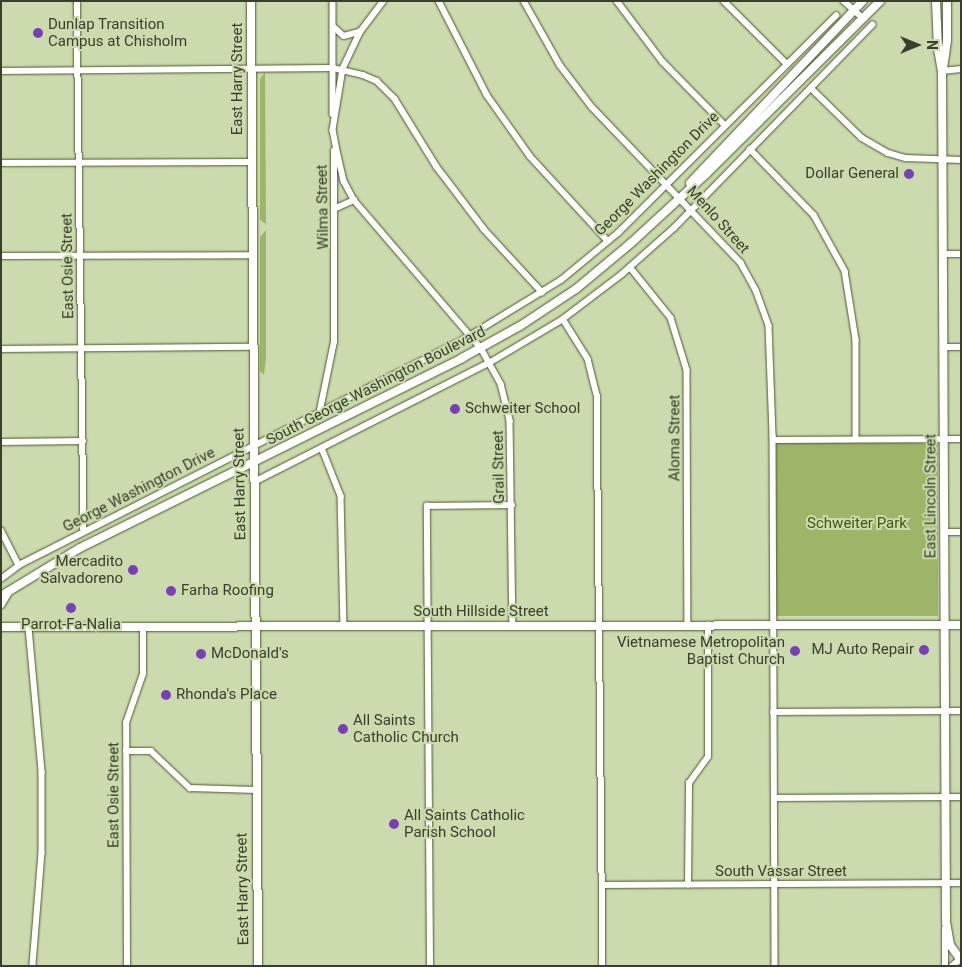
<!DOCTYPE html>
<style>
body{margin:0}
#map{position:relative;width:962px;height:967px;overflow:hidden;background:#cbdbad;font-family:Roboto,sans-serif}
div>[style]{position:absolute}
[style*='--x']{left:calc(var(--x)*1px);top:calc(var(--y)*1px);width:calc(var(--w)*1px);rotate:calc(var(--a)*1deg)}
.green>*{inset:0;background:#9cb566}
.roads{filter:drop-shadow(0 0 1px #4a572f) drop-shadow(0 0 1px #4a572f)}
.street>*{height:5.5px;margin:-2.75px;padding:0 2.75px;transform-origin:2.75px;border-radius:2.75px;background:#fff}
.secondary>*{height:8px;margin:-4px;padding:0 4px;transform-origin:4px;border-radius:4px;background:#fff}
.dots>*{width:14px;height:14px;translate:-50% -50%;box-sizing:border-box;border:2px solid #cbdbad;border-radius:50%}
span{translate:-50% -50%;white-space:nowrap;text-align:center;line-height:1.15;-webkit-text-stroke:4px #cbdbad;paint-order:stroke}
.poi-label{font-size:15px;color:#383f2c}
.left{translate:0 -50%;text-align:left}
.right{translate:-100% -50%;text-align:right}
.street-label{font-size:15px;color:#383f2c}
.park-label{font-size:15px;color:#44570a}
.frame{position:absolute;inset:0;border:2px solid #383f2c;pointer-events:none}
.north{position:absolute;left:892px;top:20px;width:50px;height:50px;-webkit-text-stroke:4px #cbdbad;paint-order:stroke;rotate:90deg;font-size:14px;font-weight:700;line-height:20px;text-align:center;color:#383f2c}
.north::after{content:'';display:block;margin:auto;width:18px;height:22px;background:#383f2c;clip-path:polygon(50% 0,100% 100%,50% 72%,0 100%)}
</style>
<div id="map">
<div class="green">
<div style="clip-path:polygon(265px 72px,266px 224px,260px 220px,260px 79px)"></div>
<div style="clip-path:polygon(266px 230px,266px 358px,264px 375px,260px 371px,260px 237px)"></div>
<div style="clip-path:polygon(881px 442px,938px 444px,938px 616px,776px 616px,776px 443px)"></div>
</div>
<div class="roads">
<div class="street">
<div style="--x:77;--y:1;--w:530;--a:89.24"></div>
<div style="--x:333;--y:1;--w:113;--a:90"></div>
<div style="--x:384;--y:1;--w:38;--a:127"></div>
<div style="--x:361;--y:31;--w:42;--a:115.3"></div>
<div style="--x:343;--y:69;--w:62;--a:99.3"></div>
<div style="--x:333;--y:130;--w:25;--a:79"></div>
<div style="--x:338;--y:155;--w:27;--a:77"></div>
<div style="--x:344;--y:181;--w:21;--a:62"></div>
<div style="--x:354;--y:200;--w:195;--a:49.4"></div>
<div style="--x:481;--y:348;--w:41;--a:60.9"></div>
<div style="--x:501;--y:384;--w:38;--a:76"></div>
<div style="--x:510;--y:421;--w:205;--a:89.2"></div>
<div style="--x:439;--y:1;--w:106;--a:62.9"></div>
<div style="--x:487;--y:95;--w:75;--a:54.8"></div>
<div style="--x:530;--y:156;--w:115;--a:47.5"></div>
<div style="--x:524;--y:1;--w:73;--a:60.6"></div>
<div style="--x:560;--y:65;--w:53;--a:52.7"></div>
<div style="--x:592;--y:107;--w:216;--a:46.3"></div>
<div style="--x:741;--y:263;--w:31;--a:61"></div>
<div style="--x:756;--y:290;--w:38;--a:70"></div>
<div style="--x:769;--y:326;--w:110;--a:87.9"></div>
<div style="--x:773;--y:436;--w:530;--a:89.78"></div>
<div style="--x:617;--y:1;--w:76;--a:53"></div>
<div style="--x:663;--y:62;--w:88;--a:45.5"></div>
<div style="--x:724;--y:1;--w:89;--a:45"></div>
<div style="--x:844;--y:1;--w:25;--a:42"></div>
<div style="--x:334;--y:27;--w:13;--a:42"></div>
<div style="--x:344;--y:36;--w:16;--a:-15"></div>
<div style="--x:1;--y:71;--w:332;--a:-0.5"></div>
<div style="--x:333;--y:68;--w:31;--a:13"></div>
<div style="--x:363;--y:75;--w:15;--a:23"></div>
<div style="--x:377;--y:81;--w:25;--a:45"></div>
<div style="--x:395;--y:99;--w:80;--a:58.3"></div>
<div style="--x:437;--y:167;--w:78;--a:52.8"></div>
<div style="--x:484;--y:229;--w:86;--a:47.4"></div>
<div style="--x:942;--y:71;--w:19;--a:-6"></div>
<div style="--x:811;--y:88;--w:71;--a:44.4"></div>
<div style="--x:862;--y:138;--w:30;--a:30"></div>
<div style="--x:888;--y:153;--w:19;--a:16"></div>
<div style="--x:906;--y:158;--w:55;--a:2.1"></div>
<div style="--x:750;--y:149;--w:92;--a:45.9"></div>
<div style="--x:814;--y:215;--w:64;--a:61"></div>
<div style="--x:845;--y:271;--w:70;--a:80.9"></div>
<div style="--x:856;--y:340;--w:99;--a:90"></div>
<div style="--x:1;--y:163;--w:251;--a:-0.2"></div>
<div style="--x:336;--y:208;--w:20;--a:-24"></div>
<div style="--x:942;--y:254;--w:19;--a:0"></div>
<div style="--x:1;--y:256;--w:250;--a:-0.2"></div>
<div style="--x:630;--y:267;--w:65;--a:51.2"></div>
<div style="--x:671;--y:318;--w:54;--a:72.9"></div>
<div style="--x:687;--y:370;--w:256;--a:89.8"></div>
<div style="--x:563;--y:319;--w:47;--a:58"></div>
<div style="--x:588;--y:359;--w:36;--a:76"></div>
<div style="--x:597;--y:394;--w:572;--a:89.4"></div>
<div style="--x:943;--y:347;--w:18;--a:0"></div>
<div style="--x:1;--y:349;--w:250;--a:-0.5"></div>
<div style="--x:320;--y:410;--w:69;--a:-78.4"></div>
<div style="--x:334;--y:342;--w:191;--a:-90"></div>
<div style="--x:773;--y:440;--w:188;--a:-0.3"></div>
<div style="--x:1;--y:442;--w:82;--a:-0.7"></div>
<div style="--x:322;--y:448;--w:52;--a:68.4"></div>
<div style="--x:341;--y:496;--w:131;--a:88.7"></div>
<div style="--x:254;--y:482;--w:263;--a:-26.9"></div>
<div style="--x:489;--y:363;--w:86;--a:-30.7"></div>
<div style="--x:563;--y:319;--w:74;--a:-37.3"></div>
<div style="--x:622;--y:274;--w:69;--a:-41.5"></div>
<div style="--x:674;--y:228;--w:284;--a:-45.7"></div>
<div style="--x:1;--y:530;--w:39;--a:63"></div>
<div style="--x:944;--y:532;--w:17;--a:0"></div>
<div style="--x:1;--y:579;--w:25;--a:-37"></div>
<div style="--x:21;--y:564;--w:493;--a:-26.9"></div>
<div style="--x:461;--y:341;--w:117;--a:-31.4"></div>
<div style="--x:561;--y:280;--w:74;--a:-39.5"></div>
<div style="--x:618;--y:233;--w:308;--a:-44.9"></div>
<div style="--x:29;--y:628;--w:145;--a:84.8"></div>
<div style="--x:42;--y:772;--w:81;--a:90"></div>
<div style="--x:42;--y:853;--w:113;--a:94.6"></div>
<div style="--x:773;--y:712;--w:188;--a:-0.3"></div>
<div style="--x:126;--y:751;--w:25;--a:0"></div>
<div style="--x:151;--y:751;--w:54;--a:43.5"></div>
<div style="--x:190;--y:788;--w:66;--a:1.7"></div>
<div style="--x:774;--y:798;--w:187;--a:-0.3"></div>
<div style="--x:602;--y:885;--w:359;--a:-0.3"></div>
<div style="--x:688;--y:885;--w:102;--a:-89.4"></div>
<div style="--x:689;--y:783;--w:32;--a:-54"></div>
<div style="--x:708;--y:757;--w:132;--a:-90"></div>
<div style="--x:127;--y:966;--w:243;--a:-90.2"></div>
<div style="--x:126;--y:723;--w:52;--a:-70.9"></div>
<div style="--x:143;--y:674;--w:46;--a:-90"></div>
<div style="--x:430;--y:966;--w:460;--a:-90.4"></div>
<div style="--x:427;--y:506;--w:85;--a:-0.7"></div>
<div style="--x:945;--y:966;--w:37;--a:-90"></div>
<div style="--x:952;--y:966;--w:11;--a:-41"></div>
</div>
<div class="secondary">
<div style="--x:251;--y:1;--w:965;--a:89.58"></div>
<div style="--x:936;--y:1;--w:48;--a:87.6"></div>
<div style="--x:938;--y:49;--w:22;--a:80"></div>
<div style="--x:942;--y:71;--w:851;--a:89.73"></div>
<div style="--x:946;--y:922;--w:23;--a:80"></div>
<div style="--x:950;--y:945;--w:19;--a:54"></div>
<div style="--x:943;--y:69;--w:29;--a:-82"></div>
<div style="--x:947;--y:40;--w:39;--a:-90"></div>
<div style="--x:690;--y:183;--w:251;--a:-46.5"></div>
<div style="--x:1;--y:596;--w:92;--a:-31.3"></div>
<div style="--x:80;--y:548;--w:427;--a:-26.4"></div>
<div style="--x:462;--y:358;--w:66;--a:-28.9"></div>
<div style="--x:520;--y:326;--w:67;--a:-33.5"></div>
<div style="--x:576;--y:289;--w:72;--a:-39.9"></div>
<div style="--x:631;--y:243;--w:102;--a:-42.6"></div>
<div style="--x:706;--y:174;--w:245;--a:-44.8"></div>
<div style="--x:1;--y:604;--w:14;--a:-60"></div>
<div style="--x:1;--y:627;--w:960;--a:-0.12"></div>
</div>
</div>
<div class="dots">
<div style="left:38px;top:33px;background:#7a3fb5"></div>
<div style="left:909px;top:174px;background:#7a3fb5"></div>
<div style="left:455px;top:409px;background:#7a3fb5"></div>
<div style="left:133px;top:570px;background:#7a3fb5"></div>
<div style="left:171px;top:591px;background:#7a3fb5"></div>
<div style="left:71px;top:608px;background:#7a3fb5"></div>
<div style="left:924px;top:650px;background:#7a3fb5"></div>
<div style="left:795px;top:651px;background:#7a3fb5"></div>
<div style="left:201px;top:654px;background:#7a3fb5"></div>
<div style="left:166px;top:695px;background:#7a3fb5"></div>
<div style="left:343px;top:729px;background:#7a3fb5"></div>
<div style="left:394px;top:824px;background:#7a3fb5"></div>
</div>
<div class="poi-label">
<span class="left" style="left:48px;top:33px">Dunlap Transition<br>Campus at Chisholm</span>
<span class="right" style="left:899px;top:174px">Dollar General</span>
<span class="left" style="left:465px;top:409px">Schweiter School</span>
<span class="right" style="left:123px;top:570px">Mercadito<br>Salvadoreno</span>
<span class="left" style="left:181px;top:591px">Farha Roofing</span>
<span style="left:71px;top:625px">Parrot-Fa-Nalia</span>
<span class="right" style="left:785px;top:651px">Vietnamese Metropolitan<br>Baptist Church</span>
<span class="right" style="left:914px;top:650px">MJ Auto Repair</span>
<span class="left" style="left:211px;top:654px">McDonald's</span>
<span class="left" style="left:176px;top:695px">Rhonda's Place</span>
<span class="left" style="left:353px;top:729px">All Saints<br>Catholic Church</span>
<span class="left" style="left:404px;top:824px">All Saints Catholic<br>Parish School</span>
</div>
<div class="street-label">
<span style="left:238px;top:79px;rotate:-90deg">East Harry Street</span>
<span style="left:657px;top:174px;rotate:-45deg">George Washington Drive</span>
<span style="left:323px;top:207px;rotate:-91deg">Wilma Street</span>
<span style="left:718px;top:220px;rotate:48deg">Menlo Street</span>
<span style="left:68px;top:266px;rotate:-91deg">East Osie Street</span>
<span style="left:376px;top:386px;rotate:-27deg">South George Washington Boulevard</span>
<span style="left:675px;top:438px;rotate:-90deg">Aloma Street</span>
<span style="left:499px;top:467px;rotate:-91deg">Grail Street</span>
<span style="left:240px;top:484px;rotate:-91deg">East Harry Street</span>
<span style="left:139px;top:490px;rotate:-27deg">George Washington Drive</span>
<span style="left:931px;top:496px;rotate:-90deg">East Lincoln Street</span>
<span style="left:481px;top:612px">South Hillside Street</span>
<span style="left:114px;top:795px;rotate:-90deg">East Osie Street</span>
<span style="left:781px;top:872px">South Vassar Street</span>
<span style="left:243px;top:889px;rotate:-91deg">East Harry Street</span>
</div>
<div class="park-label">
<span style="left:857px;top:524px">Schweiter Park</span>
</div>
<div class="frame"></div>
<div class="north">N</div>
</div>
